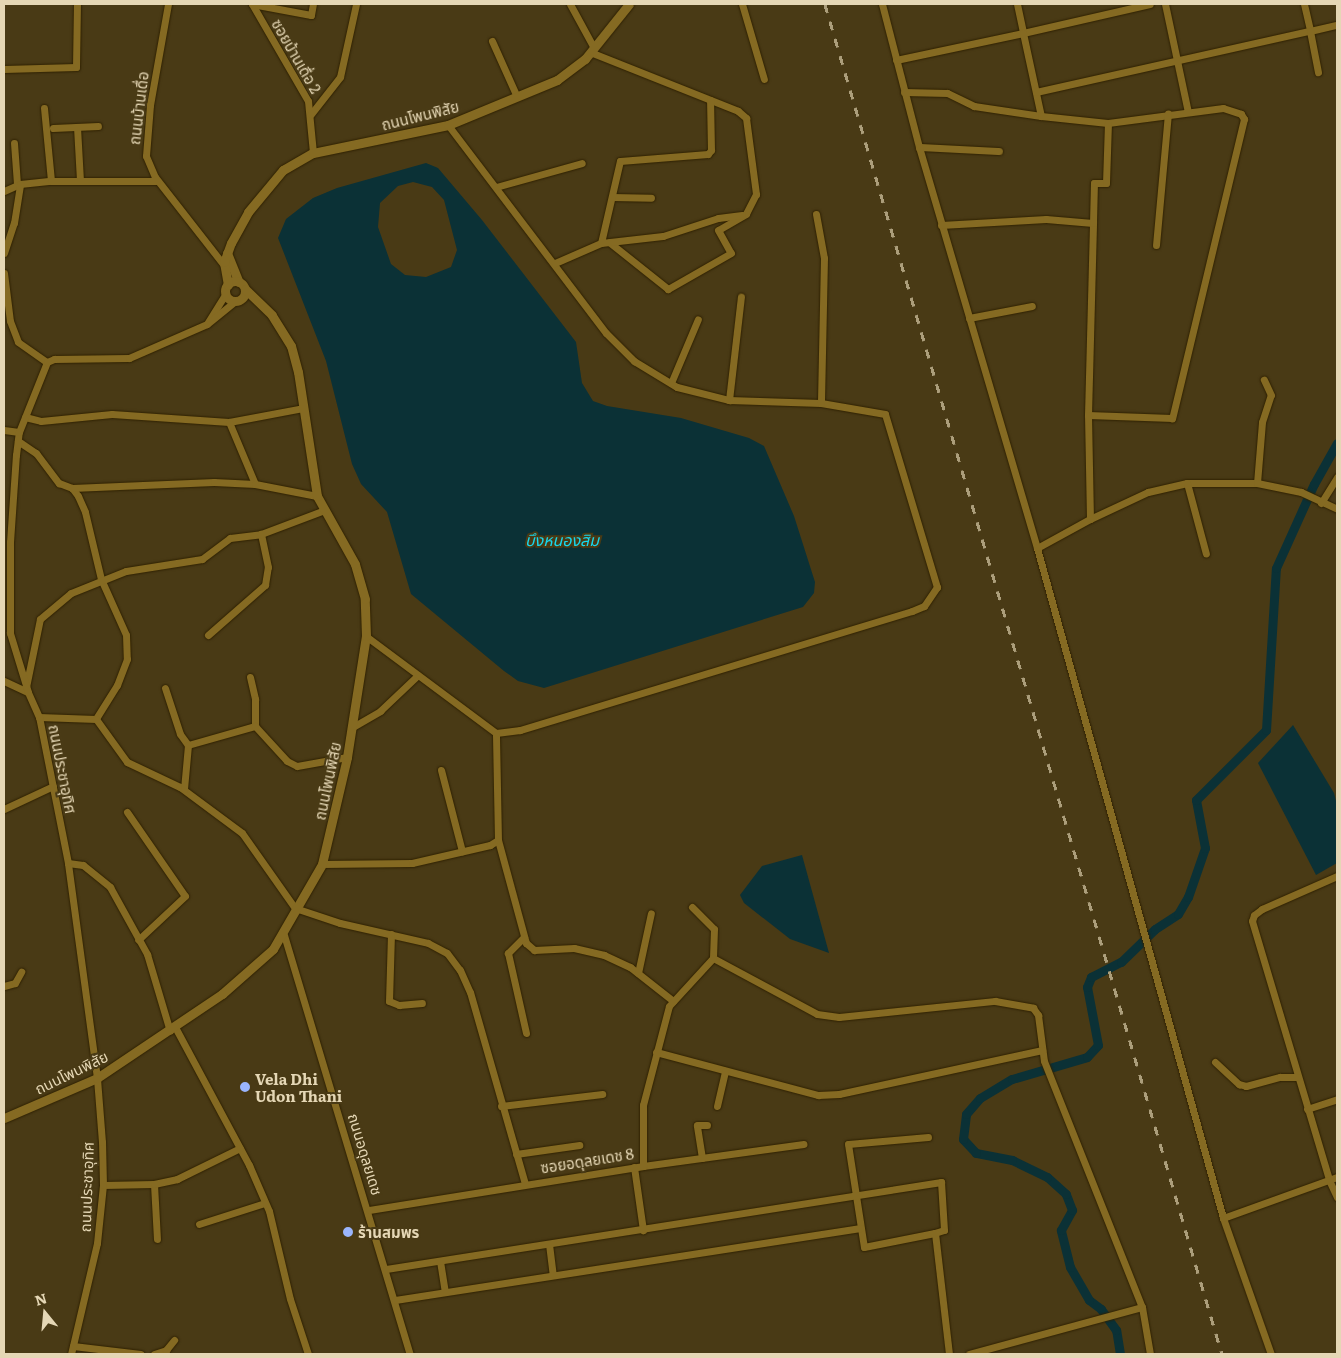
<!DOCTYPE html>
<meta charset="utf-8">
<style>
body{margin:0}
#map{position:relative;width:1341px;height:1358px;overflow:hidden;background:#493a15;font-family:Literata,"Noto Sans Thai",serif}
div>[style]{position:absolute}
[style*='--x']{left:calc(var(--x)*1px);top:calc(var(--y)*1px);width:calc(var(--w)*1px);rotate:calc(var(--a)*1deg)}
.water>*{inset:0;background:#0b3136}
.canal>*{height:9px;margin:-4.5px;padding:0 4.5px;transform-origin:4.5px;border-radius:4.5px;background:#0b3136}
.roads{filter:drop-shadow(0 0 1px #2f2100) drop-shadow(0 0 1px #2f2100)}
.minor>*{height:7px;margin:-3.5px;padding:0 3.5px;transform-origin:3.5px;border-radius:3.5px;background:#856a22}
.tertiary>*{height:9px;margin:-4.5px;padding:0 4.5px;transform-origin:4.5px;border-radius:4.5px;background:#856a22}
.tertiary>.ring{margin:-4.5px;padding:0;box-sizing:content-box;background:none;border:9px solid #856a22;border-radius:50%}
.rail>*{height:2.5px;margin-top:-1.25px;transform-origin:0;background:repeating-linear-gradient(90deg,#ac9e7b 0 9px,transparent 0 18px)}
.dots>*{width:14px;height:14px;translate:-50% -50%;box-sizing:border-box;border:2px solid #493a15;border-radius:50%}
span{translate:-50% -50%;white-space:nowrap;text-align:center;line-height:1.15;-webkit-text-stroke:4px #493a15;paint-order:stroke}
.street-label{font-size:15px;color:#e5d7b5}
.poi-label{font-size:15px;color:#e5d7b5;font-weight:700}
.left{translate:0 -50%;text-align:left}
.water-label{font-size:16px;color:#17d8ee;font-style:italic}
.frame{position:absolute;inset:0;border:5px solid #e5d7b5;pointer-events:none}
.north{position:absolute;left:20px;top:1288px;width:50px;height:50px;-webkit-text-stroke:4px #493a15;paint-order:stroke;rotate:343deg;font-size:14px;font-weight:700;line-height:20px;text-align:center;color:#e5d7b5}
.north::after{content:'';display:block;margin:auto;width:18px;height:22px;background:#e5d7b5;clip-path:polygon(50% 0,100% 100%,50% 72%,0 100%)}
</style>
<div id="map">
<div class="water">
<div style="clip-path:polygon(evenodd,426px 163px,438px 168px,482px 220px,576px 342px,582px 383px,593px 401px,607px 406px,681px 418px,749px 438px,764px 446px,794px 516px,815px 582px,814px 593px,803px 607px,544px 688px,518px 681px,504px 671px,411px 594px,387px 512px,361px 484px,352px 464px,326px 361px,278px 238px,286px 219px,313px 198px,337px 188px,426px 163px,413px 182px,432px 187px,444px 200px,457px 250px,451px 267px,426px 277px,405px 275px,391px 264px,378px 227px,380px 203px,398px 186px,413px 182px)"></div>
<div style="clip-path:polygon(1293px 725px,1334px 793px,1337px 805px,1337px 863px,1316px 875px,1258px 763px)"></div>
<div style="clip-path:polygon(802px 855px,829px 953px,790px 939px,744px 903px,740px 895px,762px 866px)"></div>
</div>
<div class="canal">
<div style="--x:1120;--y:1354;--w:24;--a:-99"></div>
<div style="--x:1116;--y:1330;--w:26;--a:-126"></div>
<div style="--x:1101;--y:1309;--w:15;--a:-143"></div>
<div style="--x:1089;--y:1300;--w:38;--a:-120"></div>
<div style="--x:1070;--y:1267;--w:38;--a:-104"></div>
<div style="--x:1061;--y:1230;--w:23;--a:-61"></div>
<div style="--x:1072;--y:1210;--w:17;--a:-111"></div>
<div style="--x:1066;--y:1194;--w:25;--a:-138"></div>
<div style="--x:1047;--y:1177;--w:39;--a:-154"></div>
<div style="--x:1012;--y:1160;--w:37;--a:-169"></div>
<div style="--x:976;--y:1153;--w:19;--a:-133"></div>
<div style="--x:963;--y:1139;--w:25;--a:-83"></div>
<div style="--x:966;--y:1114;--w:21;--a:-49"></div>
<div style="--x:980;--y:1098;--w:37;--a:-31"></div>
<div style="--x:1012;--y:1079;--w:78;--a:-16.3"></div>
<div style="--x:1087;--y:1057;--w:16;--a:-47"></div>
<div style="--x:1098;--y:1045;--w:59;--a:-100.7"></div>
<div style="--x:1087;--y:987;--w:11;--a:-68"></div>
<div style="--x:1091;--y:977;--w:34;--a:-27"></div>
<div style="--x:1121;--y:962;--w:47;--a:-44.1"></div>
<div style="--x:1155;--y:929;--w:27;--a:-33"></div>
<div style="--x:1178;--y:914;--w:20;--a:-60"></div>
<div style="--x:1188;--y:897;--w:52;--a:-70.9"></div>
<div style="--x:1205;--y:848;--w:49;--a:-100.6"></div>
<div style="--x:1196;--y:800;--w:99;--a:-45"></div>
<div style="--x:1266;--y:730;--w:162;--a:-86.5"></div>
<div style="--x:1276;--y:568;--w:92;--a:-65.7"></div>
<div style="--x:1314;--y:484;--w:47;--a:-60.7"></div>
</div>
<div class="roads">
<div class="minor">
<div style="--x:168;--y:4;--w:103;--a:100.1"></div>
<div style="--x:150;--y:105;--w:51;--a:94.5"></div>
<div style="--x:146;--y:156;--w:23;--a:67"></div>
<div style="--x:155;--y:177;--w:117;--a:52"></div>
<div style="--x:252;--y:4;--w:112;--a:60"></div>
<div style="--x:308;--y:101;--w:52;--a:84.5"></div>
<div style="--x:252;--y:4;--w:60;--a:10.6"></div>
<div style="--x:311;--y:15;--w:11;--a:-80"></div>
<div style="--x:570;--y:4;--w:50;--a:61.4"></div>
<div style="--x:742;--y:4;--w:78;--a:73.7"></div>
<div style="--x:882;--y:4;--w:148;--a:75.5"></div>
<div style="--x:919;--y:147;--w:80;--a:2.9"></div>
<div style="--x:1017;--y:4;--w:30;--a:78"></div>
<div style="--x:1023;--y:33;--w:130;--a:-12.9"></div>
<div style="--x:1165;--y:4;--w:110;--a:78"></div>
<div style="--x:1304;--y:4;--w:28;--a:77"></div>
<div style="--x:1310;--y:31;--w:28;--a:-13"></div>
<div style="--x:492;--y:41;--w:61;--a:65.9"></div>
<div style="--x:590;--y:52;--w:159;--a:21.7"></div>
<div style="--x:738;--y:111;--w:11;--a:41"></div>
<div style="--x:746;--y:118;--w:77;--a:82.5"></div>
<div style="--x:756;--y:194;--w:22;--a:117"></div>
<div style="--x:746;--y:214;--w:32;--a:150"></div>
<div style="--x:718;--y:230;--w:26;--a:61"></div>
<div style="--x:731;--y:253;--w:73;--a:150.3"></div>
<div style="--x:668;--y:289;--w:75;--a:-141.5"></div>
<div style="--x:896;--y:60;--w:130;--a:-12"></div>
<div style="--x:1023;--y:33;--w:85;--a:77.8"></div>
<div style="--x:1041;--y:116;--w:68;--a:-171.5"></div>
<div style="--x:974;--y:106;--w:30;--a:-154"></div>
<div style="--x:947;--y:93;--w:43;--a:-178.7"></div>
<div style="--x:4;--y:69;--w:72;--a:-1.6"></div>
<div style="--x:76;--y:67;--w:63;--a:-89.1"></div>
<div style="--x:1036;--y:92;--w:281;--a:-12.6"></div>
<div style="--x:1310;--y:31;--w:42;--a:79"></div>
<div style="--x:44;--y:108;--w:73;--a:84.5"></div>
<div style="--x:311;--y:114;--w:47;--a:-51.9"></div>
<div style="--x:340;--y:77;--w:75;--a:-77.6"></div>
<div style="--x:1041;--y:116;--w:67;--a:6"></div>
<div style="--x:1108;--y:123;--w:116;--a:-7.4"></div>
<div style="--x:1223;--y:108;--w:19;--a:18"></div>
<div style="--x:1241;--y:114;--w:6;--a:59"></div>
<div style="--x:1244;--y:119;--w:308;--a:103.5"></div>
<div style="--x:1172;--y:418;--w:84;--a:-178"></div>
<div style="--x:1088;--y:415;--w:192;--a:-88.5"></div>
<div style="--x:448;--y:125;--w:261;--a:52.8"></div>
<div style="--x:606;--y:333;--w:40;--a:45"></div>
<div style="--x:634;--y:361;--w:50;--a:31.2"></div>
<div style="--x:677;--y:387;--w:54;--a:14"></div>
<div style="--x:729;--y:400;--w:92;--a:1.9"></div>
<div style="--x:821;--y:403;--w:65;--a:9.8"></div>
<div style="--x:885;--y:414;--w:181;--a:73.3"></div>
<div style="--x:937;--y:587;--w:23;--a:124"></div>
<div style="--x:924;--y:606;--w:13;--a:157"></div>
<div style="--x:912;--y:611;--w:410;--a:163.1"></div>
<div style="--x:520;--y:730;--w:24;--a:173"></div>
<div style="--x:77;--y:127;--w:54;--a:86.8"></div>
<div style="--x:53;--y:128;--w:45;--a:-2.5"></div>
<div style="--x:14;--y:143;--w:41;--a:85.8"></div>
<div style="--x:919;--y:147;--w:418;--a:73.6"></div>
<div style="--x:1037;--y:548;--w:60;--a:-28.7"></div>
<div style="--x:1090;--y:519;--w:104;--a:-91.1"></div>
<div style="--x:496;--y:187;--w:89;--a:-15.6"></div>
<div style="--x:4;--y:191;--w:17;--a:-24"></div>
<div style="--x:20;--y:184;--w:31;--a:-6"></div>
<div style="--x:51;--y:181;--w:106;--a:0"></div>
<div style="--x:612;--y:197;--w:39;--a:1"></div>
<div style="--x:816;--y:214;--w:45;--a:79.7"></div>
<div style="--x:824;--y:258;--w:145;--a:91.2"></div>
<div style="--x:941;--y:225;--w:105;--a:-3.3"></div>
<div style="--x:1046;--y:219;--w:47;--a:4.9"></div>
<div style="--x:1093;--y:223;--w:40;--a:-88.6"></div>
<div style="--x:1094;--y:183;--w:12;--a:0"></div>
<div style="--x:1106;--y:183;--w:60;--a:-88.1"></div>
<div style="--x:601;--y:243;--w:84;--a:-77"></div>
<div style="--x:620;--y:161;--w:88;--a:-4.5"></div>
<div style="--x:708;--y:154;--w:5;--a:-53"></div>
<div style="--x:711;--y:150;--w:50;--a:-91.1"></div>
<div style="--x:1156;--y:245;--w:132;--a:-84.8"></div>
<div style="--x:4;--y:253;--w:32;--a:-72"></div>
<div style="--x:14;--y:223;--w:39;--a:-81"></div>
<div style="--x:555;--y:263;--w:50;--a:-23.5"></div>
<div style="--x:601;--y:243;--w:62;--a:-6.4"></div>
<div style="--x:663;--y:236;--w:58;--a:-18.1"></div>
<div style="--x:718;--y:218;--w:24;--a:-7"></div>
<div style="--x:4;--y:273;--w:48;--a:82.9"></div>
<div style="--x:10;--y:321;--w:22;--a:69"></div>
<div style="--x:18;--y:342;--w:35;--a:35"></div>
<div style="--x:969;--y:318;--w:64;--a:-10.8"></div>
<div style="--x:208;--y:322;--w:34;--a:-58"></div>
<div style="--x:671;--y:383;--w:69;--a:-67.1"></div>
<div style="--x:729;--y:400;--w:104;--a:-83.4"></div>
<div style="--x:25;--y:417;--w:16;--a:14"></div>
<div style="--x:41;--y:421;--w:71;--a:-5.6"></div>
<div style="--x:112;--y:414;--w:117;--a:3.9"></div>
<div style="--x:229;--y:422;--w:75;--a:-10.7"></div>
<div style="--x:229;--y:422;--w:67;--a:67.2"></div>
<div style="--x:4;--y:430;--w:15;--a:8"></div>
<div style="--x:18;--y:441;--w:22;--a:34"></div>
<div style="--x:36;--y:453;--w:38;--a:53"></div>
<div style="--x:59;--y:483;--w:14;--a:21"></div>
<div style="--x:72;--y:488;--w:10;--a:53"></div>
<div style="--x:78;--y:496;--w:17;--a:66"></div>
<div style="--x:85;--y:512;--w:69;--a:76.6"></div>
<div style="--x:101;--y:579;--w:61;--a:65.9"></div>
<div style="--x:126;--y:635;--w:24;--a:88"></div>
<div style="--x:127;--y:659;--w:28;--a:111"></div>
<div style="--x:117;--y:685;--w:40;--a:122"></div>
<div style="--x:1187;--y:483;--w:70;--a:0"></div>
<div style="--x:1257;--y:483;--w:61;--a:-85.3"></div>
<div style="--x:1262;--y:422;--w:28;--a:-72"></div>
<div style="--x:1271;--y:395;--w:17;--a:-115"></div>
<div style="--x:1257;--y:483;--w:45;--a:11.6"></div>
<div style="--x:1301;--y:492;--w:40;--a:25"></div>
<div style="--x:72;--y:488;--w:142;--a:-2.4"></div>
<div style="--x:214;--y:482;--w:41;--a:2.8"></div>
<div style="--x:255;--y:484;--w:63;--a:11"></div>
<div style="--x:1321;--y:503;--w:31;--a:-58"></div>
<div style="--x:1090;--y:519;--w:64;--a:-25"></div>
<div style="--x:1148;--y:492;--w:40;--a:-13"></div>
<div style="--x:1187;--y:483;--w:73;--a:75"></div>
<div style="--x:1037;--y:548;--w:695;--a:74.48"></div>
<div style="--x:1223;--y:1218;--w:144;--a:70.6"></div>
<div style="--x:208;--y:635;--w:76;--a:-41.3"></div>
<div style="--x:265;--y:585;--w:18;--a:-81"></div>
<div style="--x:268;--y:567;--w:34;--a:-102"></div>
<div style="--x:250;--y:677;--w:23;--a:77"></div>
<div style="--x:255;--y:699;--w:27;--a:90"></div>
<div style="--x:4;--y:681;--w:26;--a:25"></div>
<div style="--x:26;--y:687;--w:69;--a:-78.4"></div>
<div style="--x:40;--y:619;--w:40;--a:-40"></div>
<div style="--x:71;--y:593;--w:59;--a:-21.8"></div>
<div style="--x:126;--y:571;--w:77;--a:-9"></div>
<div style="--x:202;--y:559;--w:35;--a:-37"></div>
<div style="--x:230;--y:538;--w:31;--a:-7"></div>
<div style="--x:261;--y:534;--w:68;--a:-20.6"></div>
<div style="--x:165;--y:688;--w:48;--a:71.9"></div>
<div style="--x:180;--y:734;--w:14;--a:54"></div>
<div style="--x:39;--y:717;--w:57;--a:2"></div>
<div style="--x:96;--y:719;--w:53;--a:54.2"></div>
<div style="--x:127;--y:762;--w:59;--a:25.3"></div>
<div style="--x:180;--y:787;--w:77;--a:36.6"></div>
<div style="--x:242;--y:833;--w:92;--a:54.8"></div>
<div style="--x:295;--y:908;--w:47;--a:18.4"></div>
<div style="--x:340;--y:923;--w:90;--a:12.8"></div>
<div style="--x:428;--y:943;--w:21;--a:28"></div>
<div style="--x:447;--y:953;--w:21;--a:53"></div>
<div style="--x:460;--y:970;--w:24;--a:66"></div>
<div style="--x:470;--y:992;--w:200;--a:74"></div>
<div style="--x:351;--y:728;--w:34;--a:-30"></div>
<div style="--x:380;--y:711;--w:52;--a:-43.5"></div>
<div style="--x:441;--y:770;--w:84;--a:75.5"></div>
<div style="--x:184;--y:789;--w:44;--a:-84.8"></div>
<div style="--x:188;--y:745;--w:70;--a:-15.8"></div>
<div style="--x:255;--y:726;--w:47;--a:47.6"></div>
<div style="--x:287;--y:761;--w:11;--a:27"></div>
<div style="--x:297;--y:766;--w:51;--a:-10.2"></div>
<div style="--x:4;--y:809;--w:54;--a:-25.1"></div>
<div style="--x:127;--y:812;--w:102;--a:55.4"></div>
<div style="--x:185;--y:896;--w:64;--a:136.9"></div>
<div style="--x:498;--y:840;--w:107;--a:74.8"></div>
<div style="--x:526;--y:943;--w:11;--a:41"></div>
<div style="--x:534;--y:950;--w:40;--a:-2.9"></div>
<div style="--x:574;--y:948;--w:31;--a:13"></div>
<div style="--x:604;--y:955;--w:29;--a:25"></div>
<div style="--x:630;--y:967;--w:55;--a:38.3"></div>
<div style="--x:68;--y:863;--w:15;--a:8"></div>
<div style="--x:83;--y:865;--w:35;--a:39"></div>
<div style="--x:110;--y:887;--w:77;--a:61.1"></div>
<div style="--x:147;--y:954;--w:80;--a:73.4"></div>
<div style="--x:322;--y:864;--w:90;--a:-0.6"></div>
<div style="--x:412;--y:863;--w:80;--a:-13"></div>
<div style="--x:490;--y:845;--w:9;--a:-32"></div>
<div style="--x:498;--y:840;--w:107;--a:-91.1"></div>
<div style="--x:496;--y:733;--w:162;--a:-143.3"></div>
<div style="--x:1337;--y:876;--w:82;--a:156.3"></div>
<div style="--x:1262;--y:909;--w:10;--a:143"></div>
<div style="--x:1254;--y:915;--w:6;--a:108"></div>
<div style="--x:1252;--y:921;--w:270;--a:73.4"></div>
<div style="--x:1329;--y:1180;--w:19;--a:65"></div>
<div style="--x:692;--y:907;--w:31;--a:45"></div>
<div style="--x:714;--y:929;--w:29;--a:92"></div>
<div style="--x:391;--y:934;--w:67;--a:91.7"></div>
<div style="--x:389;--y:1001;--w:11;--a:22"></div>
<div style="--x:399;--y:1005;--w:23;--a:-5"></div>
<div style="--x:284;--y:935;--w:438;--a:73.3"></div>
<div style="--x:524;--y:937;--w:23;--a:135"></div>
<div style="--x:508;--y:953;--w:82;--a:77.3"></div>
<div style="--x:713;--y:958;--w:118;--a:28.3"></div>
<div style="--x:817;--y:1014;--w:22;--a:8"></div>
<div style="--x:839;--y:1017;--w:157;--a:-5.9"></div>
<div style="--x:995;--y:1001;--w:39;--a:10"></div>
<div style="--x:1033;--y:1008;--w:9;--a:54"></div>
<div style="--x:1038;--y:1015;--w:46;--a:82.6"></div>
<div style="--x:1044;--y:1061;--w:265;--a:68.3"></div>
<div style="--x:1142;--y:1307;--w:48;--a:80.3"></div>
<div style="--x:638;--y:973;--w:61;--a:-77.8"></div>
<div style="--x:4;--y:986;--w:11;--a:-15"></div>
<div style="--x:15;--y:983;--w:13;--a:-61"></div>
<div style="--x:175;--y:1027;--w:157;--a:61.8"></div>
<div style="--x:249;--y:1165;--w:50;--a:66.5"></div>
<div style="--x:269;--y:1211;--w:90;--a:76.6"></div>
<div style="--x:290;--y:1299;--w:58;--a:71.9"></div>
<div style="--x:656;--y:1052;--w:168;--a:14.9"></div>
<div style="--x:818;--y:1095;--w:21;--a:-3"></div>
<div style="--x:839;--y:1094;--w:208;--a:-12.2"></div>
<div style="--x:1215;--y:1062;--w:33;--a:43"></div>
<div style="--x:1239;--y:1084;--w:7;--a:16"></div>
<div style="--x:1246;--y:1086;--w:35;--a:-15"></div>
<div style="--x:1280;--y:1077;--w:17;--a:0"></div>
<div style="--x:501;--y:1106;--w:102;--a:-6.8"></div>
<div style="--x:717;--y:1106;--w:36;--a:-77"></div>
<div style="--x:1307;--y:1109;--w:32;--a:-18"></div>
<div style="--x:928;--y:1137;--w:80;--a:175"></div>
<div style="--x:848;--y:1144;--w:104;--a:81.2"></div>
<div style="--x:864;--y:1247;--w:72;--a:-11.2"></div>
<div style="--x:516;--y:1154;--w:64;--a:-8.1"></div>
<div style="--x:702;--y:1158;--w:33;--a:-99"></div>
<div style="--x:697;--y:1125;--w:10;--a:0"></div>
<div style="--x:643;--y:1166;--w:162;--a:-7.8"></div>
<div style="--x:634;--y:1167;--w:64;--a:81.9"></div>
<div style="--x:154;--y:1184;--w:55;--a:86.9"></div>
<div style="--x:103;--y:1185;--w:51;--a:-1.1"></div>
<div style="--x:154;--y:1184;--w:24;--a:-12"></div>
<div style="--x:177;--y:1179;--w:70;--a:-26.2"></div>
<div style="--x:369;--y:1210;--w:278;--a:-9.1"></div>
<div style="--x:643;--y:1166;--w:61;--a:-90"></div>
<div style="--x:643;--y:1105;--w:102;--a:-75.3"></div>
<div style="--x:669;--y:1006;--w:65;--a:-47.5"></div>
<div style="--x:1223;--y:1218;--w:121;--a:-19.8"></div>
<div style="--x:199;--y:1224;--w:69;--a:-17.7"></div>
<div style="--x:549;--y:1244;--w:31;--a:83"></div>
<div style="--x:440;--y:1261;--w:31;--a:81"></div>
<div style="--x:386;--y:1269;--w:562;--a:-8.91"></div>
<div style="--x:941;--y:1182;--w:48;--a:86.4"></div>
<div style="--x:944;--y:1230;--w:9;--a:162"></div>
<div style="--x:935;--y:1233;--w:122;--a:83.4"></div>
<div style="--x:395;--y:1300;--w:471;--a:-8.8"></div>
<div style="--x:73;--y:1346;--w:68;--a:6.7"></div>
<div style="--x:71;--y:1354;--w:114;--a:-76.8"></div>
<div style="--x:97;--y:1243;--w:58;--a:-84.1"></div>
<div style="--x:103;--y:1185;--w:43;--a:-91.3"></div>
<div style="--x:102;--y:1142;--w:64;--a:-94.5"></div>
<div style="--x:97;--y:1078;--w:217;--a:-97.7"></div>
<div style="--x:68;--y:863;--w:149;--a:-101.2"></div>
<div style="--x:39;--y:717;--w:27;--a:-114"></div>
<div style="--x:28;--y:692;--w:62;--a:-107"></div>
<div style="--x:10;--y:633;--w:91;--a:-90"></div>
<div style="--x:10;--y:542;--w:87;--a:-86.1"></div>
<div style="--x:16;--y:455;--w:23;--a:-83"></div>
<div style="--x:19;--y:432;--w:75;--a:-68.2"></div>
<div style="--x:47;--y:362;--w:8;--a:-23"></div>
<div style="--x:54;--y:359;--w:75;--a:-0.8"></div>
<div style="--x:129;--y:358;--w:85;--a:-23.6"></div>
<div style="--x:207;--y:324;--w:38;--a:-39"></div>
<div style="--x:154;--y:1354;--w:13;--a:-18"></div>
<div style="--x:166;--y:1350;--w:13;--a:-51"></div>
<div style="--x:969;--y:1354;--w:179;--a:-15.2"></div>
</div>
<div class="tertiary">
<div style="--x:227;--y:253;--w:31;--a:68"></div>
<div class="ring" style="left:225px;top:281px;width:11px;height:11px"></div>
<div style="--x:228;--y:285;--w:23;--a:-100"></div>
<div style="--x:224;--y:262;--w:20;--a:-70"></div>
<div style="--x:231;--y:243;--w:35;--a:-61"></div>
<div style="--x:248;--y:212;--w:55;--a:-50.2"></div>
<div style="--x:283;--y:170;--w:34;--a:-30"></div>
<div style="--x:313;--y:153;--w:138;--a:-11.7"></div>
<div style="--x:448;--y:125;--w:118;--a:-22.4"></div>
<div style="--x:557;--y:80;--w:35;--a:-37"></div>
<div style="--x:585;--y:59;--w:70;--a:-51.3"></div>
<div style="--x:4;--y:1118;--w:101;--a:-23.3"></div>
<div style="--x:97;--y:1078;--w:151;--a:-33.9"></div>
<div style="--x:222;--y:994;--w:68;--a:-41.4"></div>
<div style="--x:273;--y:949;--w:98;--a:-60"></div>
<div style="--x:322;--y:864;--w:110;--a:-76.8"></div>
<div style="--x:347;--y:757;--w:122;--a:-81.1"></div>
<div style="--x:366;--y:636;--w:37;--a:-92"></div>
<div style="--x:365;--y:599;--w:36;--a:-106"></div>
<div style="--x:355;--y:564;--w:78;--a:-119.2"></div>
<div style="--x:317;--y:496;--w:125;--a:-98.7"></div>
<div style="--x:298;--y:372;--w:27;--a:-105"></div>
<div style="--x:291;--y:346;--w:36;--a:-122"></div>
<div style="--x:272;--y:315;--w:37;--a:-136"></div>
</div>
</div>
<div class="rail">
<div style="--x:825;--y:4;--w:1407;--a:73.61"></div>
</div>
<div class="dots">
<div style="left:245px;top:1087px;background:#9ab5fd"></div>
<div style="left:348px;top:1232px;background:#9ab5fd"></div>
</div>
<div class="street-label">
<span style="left:297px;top:56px;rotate:60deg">ซอยบ้านเดื่อ 2</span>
<span style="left:138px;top:108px;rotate:-83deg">ถนนบ้านเดื่อ</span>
<span style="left:420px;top:115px;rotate:-14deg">ถนนโพนพิสัย</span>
<span style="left:63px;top:769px;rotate:79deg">ถนนประชาอุทิศ</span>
<span style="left:327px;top:781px;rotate:-78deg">ถนนโพนพิสัย</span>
<span style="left:71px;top:1072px;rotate:-26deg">ถนนโพนพิสัย</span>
<span style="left:366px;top:1154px;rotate:73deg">ถนนอดุลยเดช</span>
<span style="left:587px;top:1160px;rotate:-9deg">ซอยอดุลยเดช 8</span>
<span style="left:86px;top:1187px;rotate:-88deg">ถนนประชาอุทิศ</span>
</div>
<div class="poi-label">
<span class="left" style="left:255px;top:1087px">Vela Dhi<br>Udon Thani</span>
<span class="left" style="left:358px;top:1232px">ร้านสมพร</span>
</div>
<div class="water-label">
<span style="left:562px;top:539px">บึงหนองสิม</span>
</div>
<div class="frame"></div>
<div class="north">N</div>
</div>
